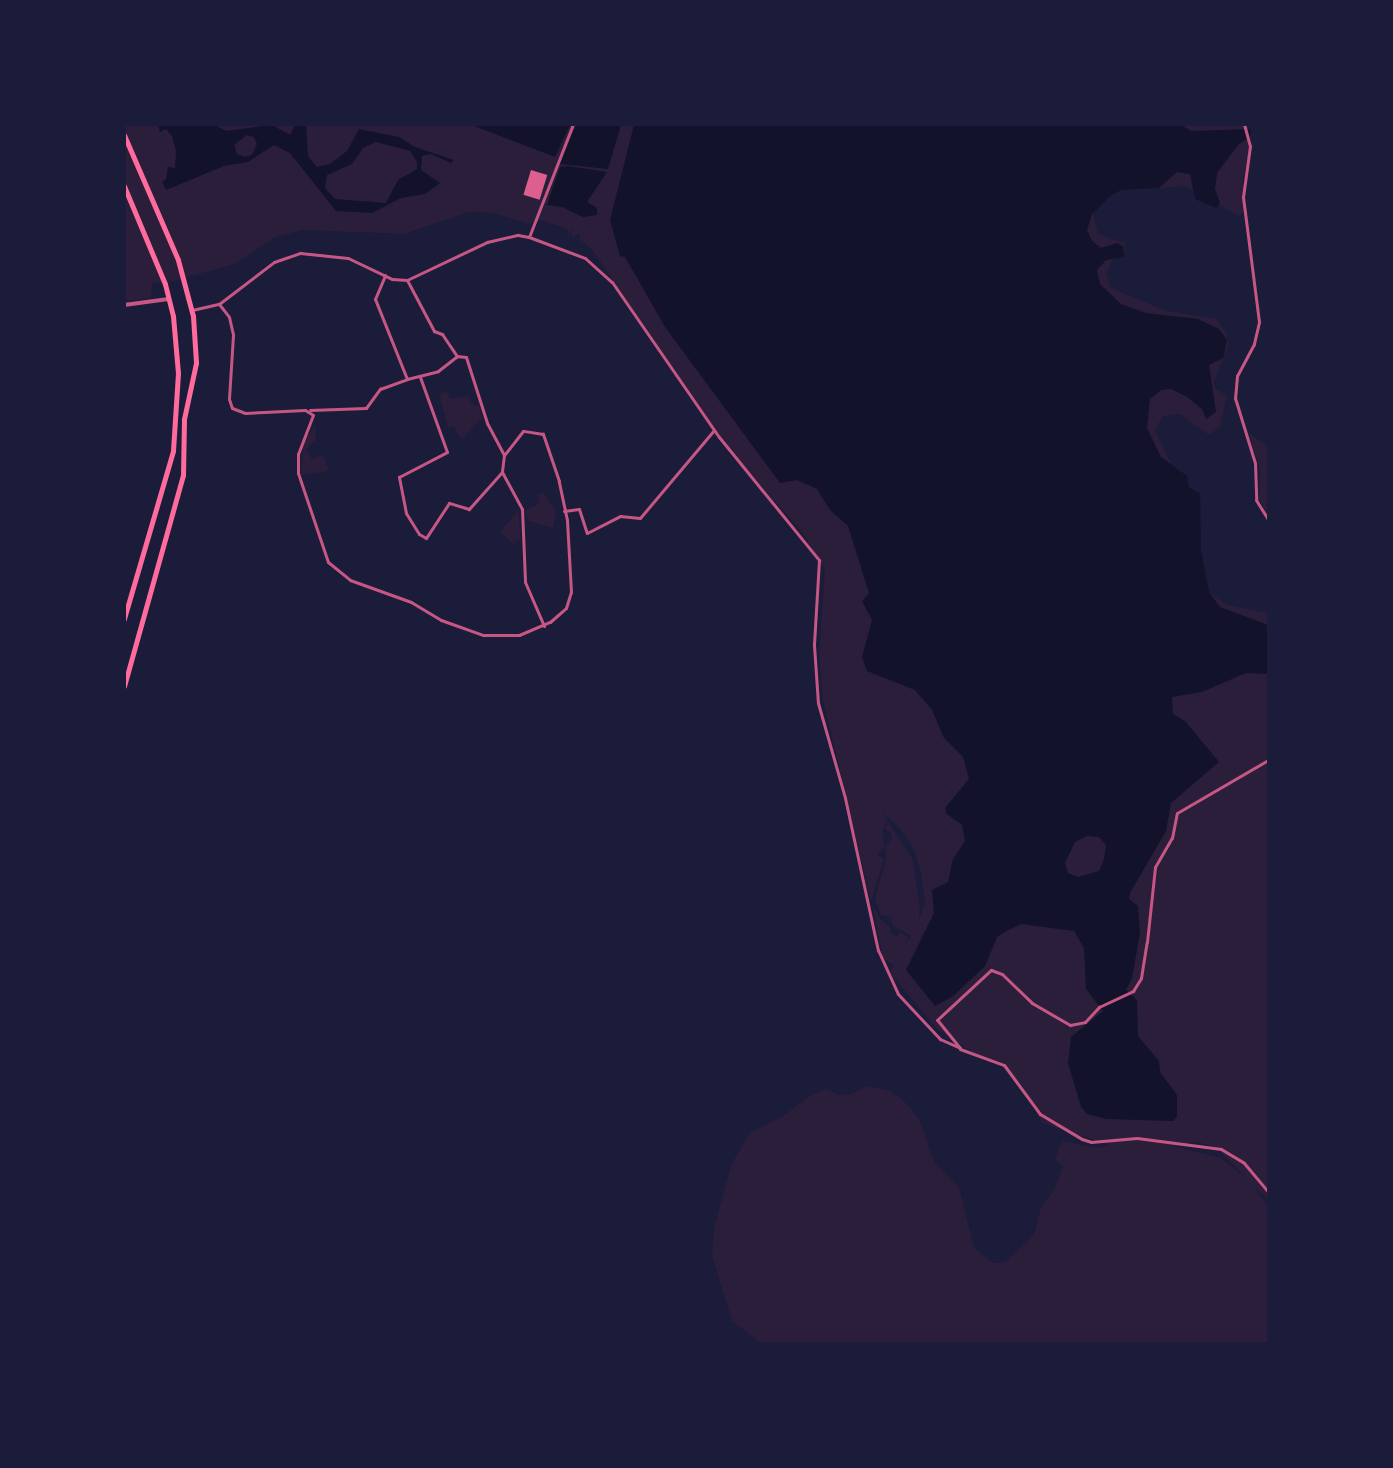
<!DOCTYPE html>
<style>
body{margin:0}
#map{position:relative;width:1393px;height:1468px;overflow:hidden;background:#1b1b3a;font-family:"Asap Condensed",sans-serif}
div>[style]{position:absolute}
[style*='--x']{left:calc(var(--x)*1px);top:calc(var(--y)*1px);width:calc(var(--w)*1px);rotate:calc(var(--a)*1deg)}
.green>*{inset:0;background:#2a1e3b}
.water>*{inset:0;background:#12122b}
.building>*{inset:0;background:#dd5f8e;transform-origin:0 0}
.minor>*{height:3px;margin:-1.5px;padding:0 1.5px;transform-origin:1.5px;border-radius:1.5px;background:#c65784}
.tertiary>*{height:4px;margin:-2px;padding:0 2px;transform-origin:2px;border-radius:2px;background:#c65784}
.primary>*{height:5px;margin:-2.5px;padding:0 2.5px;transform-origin:2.5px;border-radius:2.5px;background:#ff6b9d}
span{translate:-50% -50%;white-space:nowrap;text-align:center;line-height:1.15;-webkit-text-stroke:4.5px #1b1b3a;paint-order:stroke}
.frame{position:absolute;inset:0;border:126px solid #1b1b3a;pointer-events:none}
</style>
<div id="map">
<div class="green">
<div style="clip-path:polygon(evenodd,124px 125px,1245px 125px,1250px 146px,1243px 180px,1244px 212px,1239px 216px,1185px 186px,1116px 191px,1096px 199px,1093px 214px,1098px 234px,1125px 243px,1123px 254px,1113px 259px,1106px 274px,1111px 288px,1166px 311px,1216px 319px,1227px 334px,1228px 346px,1214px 382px,1215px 388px,1227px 396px,1220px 427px,1209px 435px,1180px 414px,1163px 416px,1155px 430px,1171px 464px,1182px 472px,1187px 489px,1192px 580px,1227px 605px,1268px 613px,1268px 1199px,1254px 1187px,1268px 1206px,1268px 1343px,762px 1344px,732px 1321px,712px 1255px,714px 1229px,731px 1165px,750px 1133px,780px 1118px,813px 1094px,826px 1089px,840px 1095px,851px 1094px,867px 1086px,890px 1091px,904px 1101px,920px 1120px,934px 1162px,959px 1187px,974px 1248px,993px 1263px,1005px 1262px,1034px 1235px,1041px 1207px,1054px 1190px,1063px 1167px,1055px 1159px,1062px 1141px,1097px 1148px,1110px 1145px,1042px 1123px,1021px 1084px,1001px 1062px,974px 1053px,936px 1028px,891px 974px,893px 965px,883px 958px,872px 904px,881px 920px,890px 927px,890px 934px,897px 936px,901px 932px,909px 938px,896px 959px,913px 933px,911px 936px,892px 925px,891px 917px,881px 915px,875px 899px,886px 859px,886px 845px,892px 839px,891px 833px,885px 829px,888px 822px,912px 858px,920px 906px,919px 920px,925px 902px,920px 868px,912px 845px,896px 824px,882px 813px,887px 820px,882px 832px,885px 846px,877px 854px,884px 859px,871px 901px,823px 700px,819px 655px,825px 570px,802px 532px,708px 425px,592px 249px,579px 239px,580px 234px,571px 237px,572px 227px,568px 236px,568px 229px,541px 220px,530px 224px,494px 213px,469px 212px,404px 234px,303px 230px,275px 237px,235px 264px,173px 281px,152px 283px,151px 298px,129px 301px,124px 299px,124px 125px,1197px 1142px,1215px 1147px,1247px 1178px,1219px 1157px,1174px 1147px,1197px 1142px)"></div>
<div style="clip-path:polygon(447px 391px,450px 399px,468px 396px,474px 407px,479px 405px,482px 418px,463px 438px,458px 436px,454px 426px,448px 428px,439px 394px)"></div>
<div style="clip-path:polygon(315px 425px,316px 440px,306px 449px,312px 459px,323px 455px,329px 471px,301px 475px,303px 444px)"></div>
<div style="clip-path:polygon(1249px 433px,1268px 447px,1268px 514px,1259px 499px,1260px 470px)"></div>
<div style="clip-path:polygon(543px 493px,556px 511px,553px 528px,528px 521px,525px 510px,539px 504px,538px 494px)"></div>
<div style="clip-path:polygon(518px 510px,521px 541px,515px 540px,515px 545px,500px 532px)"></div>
</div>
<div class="water">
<div style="clip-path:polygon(evenodd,1179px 124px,1192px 131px,1251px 129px,1250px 137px,1239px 144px,1217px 173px,1215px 189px,1220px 203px,1216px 208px,1195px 199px,1190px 174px,1177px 172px,1159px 188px,1121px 190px,1110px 196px,1092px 214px,1087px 230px,1092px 241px,1101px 248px,1117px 243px,1123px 246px,1124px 257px,1106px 260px,1097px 270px,1100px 284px,1121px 304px,1146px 313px,1198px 319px,1219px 329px,1227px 340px,1223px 358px,1209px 365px,1216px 412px,1206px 419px,1202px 409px,1187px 397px,1171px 389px,1161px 390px,1150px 399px,1147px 428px,1161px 457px,1187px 476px,1189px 487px,1200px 494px,1201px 550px,1209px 592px,1220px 607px,1268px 625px,1268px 674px,1246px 673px,1202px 692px,1172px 697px,1173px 714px,1185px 721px,1219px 762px,1171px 803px,1166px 831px,1130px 893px,1129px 899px,1138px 906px,1140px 933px,1132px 978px,1126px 990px,1137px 1000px,1138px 1036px,1159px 1061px,1160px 1072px,1177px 1095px,1177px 1117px,1173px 1121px,1106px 1119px,1087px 1114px,1081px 1107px,1068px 1063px,1071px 1037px,1103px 1011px,1086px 989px,1084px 948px,1074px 931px,1021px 924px,1005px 932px,997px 937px,985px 966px,952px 997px,935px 1006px,906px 970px,934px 913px,932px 890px,948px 882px,953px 859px,965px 841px,962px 825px,947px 814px,945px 808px,969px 779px,963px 757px,944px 738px,932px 710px,915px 690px,867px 671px,862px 657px,872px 620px,862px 601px,869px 593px,848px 526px,830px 510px,817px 489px,797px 480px,780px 483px,665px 327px,625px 257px,620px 256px,610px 220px,634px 125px,1179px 124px,1087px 836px,1099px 837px,1106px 845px,1104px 859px,1099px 871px,1078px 877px,1068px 873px,1065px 863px,1075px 842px,1087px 836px)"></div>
<div style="clip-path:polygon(evenodd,158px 125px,215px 125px,226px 131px,272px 125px,290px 135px,295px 125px,306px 125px,308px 156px,317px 167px,330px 164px,347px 151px,359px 129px,399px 137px,415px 147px,454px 160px,451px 163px,431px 154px,422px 156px,421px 170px,440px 183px,425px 194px,401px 198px,372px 213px,336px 211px,290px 153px,274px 145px,248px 162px,224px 166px,166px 190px,162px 182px,166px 179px,168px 167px,175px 168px,176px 151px,172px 136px,166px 129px,160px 132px,158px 125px,247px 135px,254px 137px,257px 144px,252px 155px,245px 157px,237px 154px,234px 145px,247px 135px,158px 125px,376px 142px,410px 151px,417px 162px,417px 169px,398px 180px,386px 203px,335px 199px,325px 188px,327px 175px,352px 164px,363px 148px,376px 142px)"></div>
<div style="clip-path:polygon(472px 125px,570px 125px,555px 157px)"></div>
<div style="clip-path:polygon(576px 125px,621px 125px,608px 169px,560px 164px)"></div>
<div style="clip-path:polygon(568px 166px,607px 172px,587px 202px,597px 208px,597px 215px,583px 217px,562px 207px,547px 205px,560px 167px)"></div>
</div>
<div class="building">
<div style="left:531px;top:170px;width:17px;height:26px;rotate:17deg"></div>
</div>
<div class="minor">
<div style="--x:1244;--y:124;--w:23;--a:75"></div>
<div style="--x:1250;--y:146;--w:51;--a:97.8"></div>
<div style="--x:1243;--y:197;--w:126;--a:82.7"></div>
<div style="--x:1259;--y:322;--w:23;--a:103"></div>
<div style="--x:1254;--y:344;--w:36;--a:118"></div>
<div style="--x:1237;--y:376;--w:22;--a:95"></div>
<div style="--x:1235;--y:398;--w:68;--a:72.9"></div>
<div style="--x:1255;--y:463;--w:37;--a:88"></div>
<div style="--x:1256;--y:500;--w:22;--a:58"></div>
<div style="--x:529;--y:237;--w:60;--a:20.6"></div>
<div style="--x:585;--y:258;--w:36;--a:42"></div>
<div style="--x:612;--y:282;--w:188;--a:55.4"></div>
<div style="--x:719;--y:437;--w:159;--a:50.9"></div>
<div style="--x:819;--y:560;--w:85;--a:93.4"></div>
<div style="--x:814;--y:645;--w:58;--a:86.1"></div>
<div style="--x:818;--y:703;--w:99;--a:74.1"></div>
<div style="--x:845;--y:798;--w:156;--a:77.8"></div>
<div style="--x:878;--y:950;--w:48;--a:65.6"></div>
<div style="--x:898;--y:994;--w:62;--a:47"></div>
<div style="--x:940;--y:1039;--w:22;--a:24"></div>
<div style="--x:960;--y:1048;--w:36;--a:-129"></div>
<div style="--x:937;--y:1020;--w:74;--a:-42.8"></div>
<div style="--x:991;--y:970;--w:12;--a:20"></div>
<div style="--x:1002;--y:974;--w:42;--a:44"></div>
<div style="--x:1032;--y:1003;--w:44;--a:30.1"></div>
<div style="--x:1070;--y:1025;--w:15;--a:-11"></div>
<div style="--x:1085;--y:1022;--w:21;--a:-47"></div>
<div style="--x:1099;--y:1007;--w:38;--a:-25"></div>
<div style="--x:1133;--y:991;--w:15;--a:-58"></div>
<div style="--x:1141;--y:978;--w:36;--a:-81"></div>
<div style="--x:1147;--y:942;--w:75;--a:-83.9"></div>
<div style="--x:1155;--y:867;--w:34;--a:-60"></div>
<div style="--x:1172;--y:838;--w:25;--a:-79"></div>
<div style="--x:1177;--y:813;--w:105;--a:-30.2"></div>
<div style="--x:407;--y:280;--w:58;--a:62.1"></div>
<div style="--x:434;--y:331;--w:9;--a:21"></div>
<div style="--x:442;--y:334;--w:27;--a:56"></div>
<div style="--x:457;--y:356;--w:9;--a:6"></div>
<div style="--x:466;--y:357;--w:69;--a:72.3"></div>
<div style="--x:487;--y:423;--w:36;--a:62"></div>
<div style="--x:504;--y:455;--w:17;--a:97"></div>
<div style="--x:502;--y:472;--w:50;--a:131.7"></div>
<div style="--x:469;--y:509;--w:21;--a:-163"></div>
<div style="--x:449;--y:503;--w:42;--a:123.3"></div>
<div style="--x:426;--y:538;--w:8;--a:-150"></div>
<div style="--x:419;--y:534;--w:25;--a:-122"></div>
<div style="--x:406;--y:513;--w:37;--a:-101"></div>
<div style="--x:399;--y:477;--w:54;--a:-27.5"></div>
<div style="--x:447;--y:452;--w:80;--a:-109.8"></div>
<div style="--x:219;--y:304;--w:16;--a:52"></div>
<div style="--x:229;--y:317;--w:18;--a:77"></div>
<div style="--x:233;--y:335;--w:64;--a:93.6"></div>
<div style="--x:229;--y:399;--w:9;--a:72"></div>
<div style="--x:232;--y:408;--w:14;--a:21"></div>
<div style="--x:245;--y:413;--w:60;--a:-2.9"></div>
<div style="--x:305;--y:410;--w:9;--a:32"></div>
<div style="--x:313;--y:415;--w:42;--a:111"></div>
<div style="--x:298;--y:454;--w:19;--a:90"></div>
<div style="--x:298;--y:473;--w:94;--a:71.4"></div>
<div style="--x:328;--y:562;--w:28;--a:39"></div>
<div style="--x:350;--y:580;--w:65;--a:19.8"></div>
<div style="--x:411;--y:602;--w:35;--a:31"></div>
<div style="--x:441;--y:620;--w:45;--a:19.7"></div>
<div style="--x:483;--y:635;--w:36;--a:0"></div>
<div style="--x:519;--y:635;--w:34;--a:-23"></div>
<div style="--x:550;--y:622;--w:21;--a:-41"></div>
<div style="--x:566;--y:608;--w:17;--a:-73"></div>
<div style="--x:571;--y:592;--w:72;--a:-93.2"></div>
<div style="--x:567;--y:520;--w:40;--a:-102"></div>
<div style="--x:559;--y:481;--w:50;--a:-108.8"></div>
<div style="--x:543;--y:434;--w:20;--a:-171"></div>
<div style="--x:523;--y:431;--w:31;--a:128"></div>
<div style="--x:192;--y:310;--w:28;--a:-13"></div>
<div style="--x:219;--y:304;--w:69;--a:-37.4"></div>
<div style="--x:274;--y:262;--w:28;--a:-19"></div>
<div style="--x:300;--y:253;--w:48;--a:5.9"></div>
<div style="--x:348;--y:258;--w:49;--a:25.5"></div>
<div style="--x:392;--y:279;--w:15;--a:4"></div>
<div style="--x:407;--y:280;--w:89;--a:-25.4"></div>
<div style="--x:487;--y:242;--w:32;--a:-13"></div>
<div style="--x:518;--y:235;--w:11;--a:10"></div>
<div style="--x:529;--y:237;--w:121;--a:-68.7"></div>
<div style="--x:407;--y:379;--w:32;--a:-14"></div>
<div style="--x:438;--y:371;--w:24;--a:-38"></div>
<div style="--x:310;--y:410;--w:56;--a:-2"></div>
<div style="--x:366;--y:408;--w:24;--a:-54"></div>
<div style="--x:380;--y:389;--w:29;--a:-20"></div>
<div style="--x:407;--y:379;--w:86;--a:-111.8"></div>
<div style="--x:375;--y:299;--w:26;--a:-67"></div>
<div style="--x:502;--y:472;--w:42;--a:61.6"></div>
<div style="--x:522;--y:509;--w:73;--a:87.6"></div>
<div style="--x:525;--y:582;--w:48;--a:66.6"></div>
<div style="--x:564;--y:511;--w:15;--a:-8"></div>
<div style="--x:579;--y:509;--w:25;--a:72"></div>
<div style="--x:587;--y:533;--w:37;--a:-27"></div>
<div style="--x:620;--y:516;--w:20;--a:6"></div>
<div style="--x:640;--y:518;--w:115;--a:-49.9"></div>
<div style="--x:960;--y:1049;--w:47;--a:20"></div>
<div style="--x:1004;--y:1065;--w:61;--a:53.7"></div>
<div style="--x:1040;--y:1114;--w:49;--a:30.8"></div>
<div style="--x:1082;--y:1139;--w:9;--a:18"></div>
<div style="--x:1091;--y:1142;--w:46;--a:-5"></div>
<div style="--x:1137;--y:1138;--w:85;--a:7.5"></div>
<div style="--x:1221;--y:1149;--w:27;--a:31"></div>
<div style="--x:1244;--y:1163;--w:38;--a:50"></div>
</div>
<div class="tertiary">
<div style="--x:124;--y:305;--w:45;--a:-7.6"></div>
</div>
<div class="primary">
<div style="--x:124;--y:135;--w:136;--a:66.6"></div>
<div style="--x:178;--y:260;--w:58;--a:75"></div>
<div style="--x:193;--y:316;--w:47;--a:86.3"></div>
<div style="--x:196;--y:363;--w:57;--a:102.1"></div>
<div style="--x:184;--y:419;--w:56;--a:91"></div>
<div style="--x:183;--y:475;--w:219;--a:105.6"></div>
<div style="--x:124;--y:186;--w:106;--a:67.3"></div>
<div style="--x:165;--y:284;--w:33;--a:76"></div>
<div style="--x:173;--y:316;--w:57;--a:85"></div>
<div style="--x:178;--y:373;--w:78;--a:93.7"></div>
<div style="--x:173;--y:451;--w:175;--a:106.3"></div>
</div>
<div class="frame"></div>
</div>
